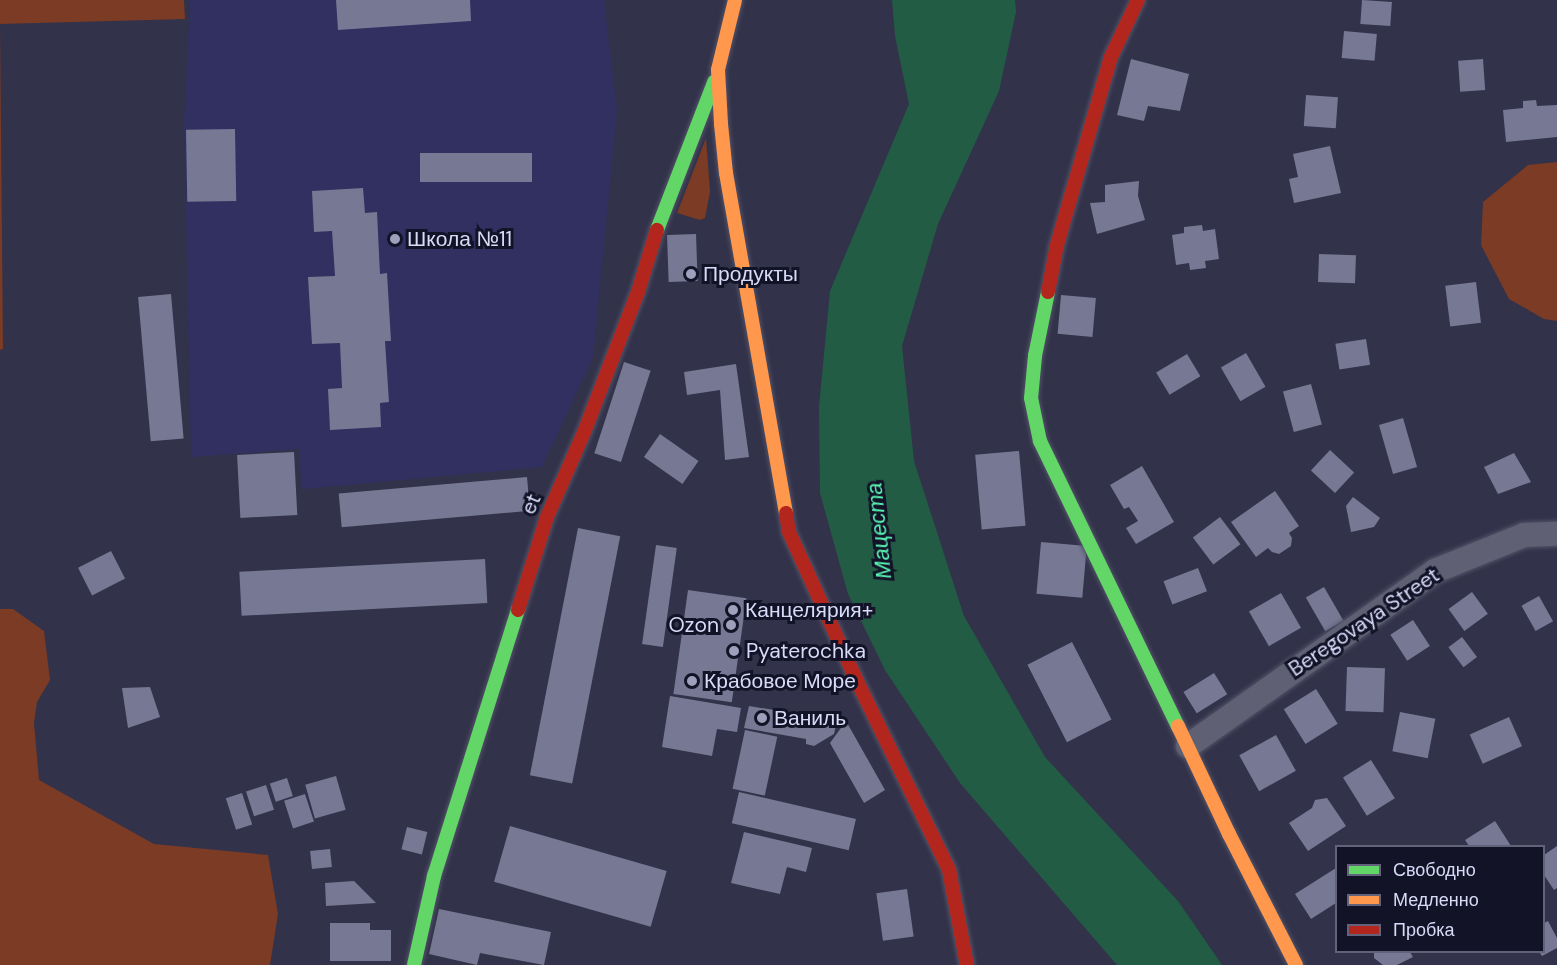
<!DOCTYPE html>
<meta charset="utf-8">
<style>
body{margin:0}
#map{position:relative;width:1557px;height:965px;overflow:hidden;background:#32324a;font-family:"DM Sans",sans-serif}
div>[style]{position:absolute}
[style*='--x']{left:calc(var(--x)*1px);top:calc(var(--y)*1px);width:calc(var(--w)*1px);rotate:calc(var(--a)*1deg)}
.built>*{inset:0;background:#313061}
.green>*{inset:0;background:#7b3b24}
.water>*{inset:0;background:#225c45}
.building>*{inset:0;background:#777894;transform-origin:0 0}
.roads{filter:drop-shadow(0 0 2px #515167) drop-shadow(0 0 2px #515167)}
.street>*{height:24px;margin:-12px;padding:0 12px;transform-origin:12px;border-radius:12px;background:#5f6073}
.fast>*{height:14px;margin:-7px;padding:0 7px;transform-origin:7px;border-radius:7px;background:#63d668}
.slow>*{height:14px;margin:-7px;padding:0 7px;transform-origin:7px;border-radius:7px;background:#ff974d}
.jam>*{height:14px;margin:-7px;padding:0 7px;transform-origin:7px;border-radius:7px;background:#b3261e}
.dots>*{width:16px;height:16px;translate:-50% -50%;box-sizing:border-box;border:3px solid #131328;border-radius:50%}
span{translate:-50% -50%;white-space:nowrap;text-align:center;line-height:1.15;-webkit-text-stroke:6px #131328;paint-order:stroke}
.poi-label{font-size:21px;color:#d8dbf8}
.left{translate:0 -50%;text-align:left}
.right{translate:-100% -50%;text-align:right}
.street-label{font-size:21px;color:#d8dbf8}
.water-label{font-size:22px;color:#59f7b4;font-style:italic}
.legend{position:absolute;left:1335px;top:845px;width:210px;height:108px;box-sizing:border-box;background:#131328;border:2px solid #62637b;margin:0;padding:8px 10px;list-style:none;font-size:18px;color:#d8dbf8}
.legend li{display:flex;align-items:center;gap:12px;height:30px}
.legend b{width:30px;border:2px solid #62637b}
</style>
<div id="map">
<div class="built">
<div style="clip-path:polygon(190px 0,604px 0,617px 111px,593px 357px,542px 467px,302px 489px,299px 449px,191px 457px,184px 122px)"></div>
</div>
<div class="green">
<div style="clip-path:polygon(0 0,184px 0,185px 19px,0 24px,3px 349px,0 350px)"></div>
<div style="clip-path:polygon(706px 138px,710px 192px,705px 218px,700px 220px,677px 213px)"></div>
<div style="clip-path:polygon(1557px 162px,1557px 321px,1544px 319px,1509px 299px,1481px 245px,1483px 202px,1528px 165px)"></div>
<div style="clip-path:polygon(0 609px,13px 609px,44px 631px,50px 680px,37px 702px,34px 723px,39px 780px,154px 844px,268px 855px,278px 914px,270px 965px,0 965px)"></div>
</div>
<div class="water">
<div style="clip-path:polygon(892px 0,1015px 0,1016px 12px,999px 91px,938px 224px,902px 346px,914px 461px,964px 616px,1045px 757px,1178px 901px,1222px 965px,1117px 965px,960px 783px,885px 670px,848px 594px,820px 493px,819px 407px,830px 291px,909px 104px,895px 36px)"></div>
</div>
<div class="building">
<div style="clip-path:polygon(336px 0,470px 0,471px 21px,338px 30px)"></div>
<div style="left:1362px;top:0;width:30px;height:24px;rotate:4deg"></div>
<div style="left:1344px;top:31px;width:33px;height:27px;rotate:5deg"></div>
<div style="clip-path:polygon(1131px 59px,1189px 74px,1180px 111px,1148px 106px,1144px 121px,1117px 115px)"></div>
<div style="left:1483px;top:59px;width:31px;height:25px;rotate:86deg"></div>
<div style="left:1306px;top:95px;width:32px;height:31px;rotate:4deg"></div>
<div style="clip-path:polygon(1536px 100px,1537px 106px,1557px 105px,1557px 137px,1506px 142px,1503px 110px,1523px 108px,1523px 101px)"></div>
<div style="left:235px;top:129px;width:72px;height:49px;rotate:89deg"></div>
<div style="clip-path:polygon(1330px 146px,1341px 193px,1294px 203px,1289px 179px,1298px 177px,1293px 154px)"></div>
<div style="left:420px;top:153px;width:112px;height:29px"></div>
<div style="clip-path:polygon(1139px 181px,1138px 196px,1145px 220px,1097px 234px,1090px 203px,1105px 202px,1105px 185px)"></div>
<div style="clip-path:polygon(363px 188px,365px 213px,377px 212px,380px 274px,387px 273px,391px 341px,385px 341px,389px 402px,380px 403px,381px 427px,330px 430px,328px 389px,342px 388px,340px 343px,312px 344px,308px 277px,335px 276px,332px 231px,314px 232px,312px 191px)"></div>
<div style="clip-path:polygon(1202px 225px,1203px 231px,1215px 229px,1219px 259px,1205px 261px,1206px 268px,1190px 270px,1189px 263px,1176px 265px,1172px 235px,1184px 233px,1184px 227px)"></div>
<div style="left:696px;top:234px;width:47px;height:29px;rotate:88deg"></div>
<div style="left:1319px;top:254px;width:37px;height:28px;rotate:2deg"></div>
<div style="left:1476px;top:282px;width:41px;height:31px;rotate:83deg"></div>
<div style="left:171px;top:294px;width:145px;height:33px;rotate:85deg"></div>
<div style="left:1061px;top:295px;width:35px;height:39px;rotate:5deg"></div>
<div style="left:1366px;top:339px;width:26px;height:31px;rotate:81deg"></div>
<div style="left:1246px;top:353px;width:39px;height:29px;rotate:60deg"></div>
<div style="left:1187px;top:354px;width:26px;height:36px;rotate:59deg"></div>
<div style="left:624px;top:362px;width:28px;height:96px;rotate:18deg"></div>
<div style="clip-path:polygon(736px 364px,749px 457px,725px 460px,720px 390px,687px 395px,684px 372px)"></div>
<div style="left:1311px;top:384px;width:42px;height:29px;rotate:75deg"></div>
<div style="left:1403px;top:418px;width:51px;height:25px;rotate:74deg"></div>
<div style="left:660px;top:434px;width:47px;height:28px;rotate:35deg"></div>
<div style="left:1330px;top:450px;width:33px;height:28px;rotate:43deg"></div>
<div style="left:1019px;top:451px;width:75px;height:44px;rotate:85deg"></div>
<div style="left:294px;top:452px;width:63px;height:57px;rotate:87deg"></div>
<div style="clip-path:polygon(1514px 453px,1531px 482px,1498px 494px,1484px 467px)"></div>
<div style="clip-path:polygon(1142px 466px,1174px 522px,1136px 544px,1126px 528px,1138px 521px,1129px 507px,1124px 509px,1110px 485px)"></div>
<div style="left:527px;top:477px;width:34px;height:189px;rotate:85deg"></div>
<div style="clip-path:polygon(1275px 491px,1299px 526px,1289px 533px,1292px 538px,1291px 546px,1279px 554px,1272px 552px,1268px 548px,1256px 557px,1231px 522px)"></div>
<div style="clip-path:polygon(1353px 497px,1380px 518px,1374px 527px,1351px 532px,1346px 506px)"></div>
<div style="left:1220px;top:517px;width:34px;height:34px;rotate:53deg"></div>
<div style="left:578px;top:528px;width:43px;height:252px;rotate:11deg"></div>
<div style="left:1041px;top:542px;width:46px;height:52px;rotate:5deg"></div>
<div style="left:656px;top:545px;width:21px;height:100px;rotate:8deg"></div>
<div style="left:111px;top:551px;width:31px;height:37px;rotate:63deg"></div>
<div style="left:485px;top:559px;width:44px;height:246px;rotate:87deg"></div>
<div style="left:1198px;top:568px;width:25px;height:37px;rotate:69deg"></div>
<div style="left:1324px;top:587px;width:39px;height:21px;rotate:60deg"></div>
<div style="left:688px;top:590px;width:59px;height:105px;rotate:8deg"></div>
<div style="left:1472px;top:592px;width:27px;height:29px;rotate:54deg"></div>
<div style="left:1281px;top:593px;width:40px;height:37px;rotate:60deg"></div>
<div style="left:1539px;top:596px;width:29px;height:20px;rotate:61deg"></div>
<div style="left:1413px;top:620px;width:31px;height:27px;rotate:57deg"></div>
<div style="left:1462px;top:637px;width:25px;height:17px;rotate:53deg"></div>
<div style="left:1072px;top:642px;width:87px;height:50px;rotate:63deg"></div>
<div style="left:1347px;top:667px;width:38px;height:44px;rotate:2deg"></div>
<div style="left:1214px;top:673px;width:25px;height:36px;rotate:58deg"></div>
<div style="clip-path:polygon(150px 687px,160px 717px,128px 728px,122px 688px)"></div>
<div style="left:1316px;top:689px;width:41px;height:38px;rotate:58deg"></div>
<div style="clip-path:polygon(670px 696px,741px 708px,737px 732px,717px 729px,712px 756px,662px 747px)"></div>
<div style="clip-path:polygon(749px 706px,837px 720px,834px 734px,814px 746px,806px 744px,806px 739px,744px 728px)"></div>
<div style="left:1400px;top:712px;width:36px;height:40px;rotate:11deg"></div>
<div style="left:1509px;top:717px;width:32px;height:43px;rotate:66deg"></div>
<div style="clip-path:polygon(846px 721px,885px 790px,864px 803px,830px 743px)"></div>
<div style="left:745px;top:730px;width:33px;height:60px;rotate:12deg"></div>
<div style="left:1276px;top:735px;width:41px;height:42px;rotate:61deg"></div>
<div style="left:1371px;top:760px;width:45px;height:33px;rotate:58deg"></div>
<div style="left:336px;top:776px;width:35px;height:32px;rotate:74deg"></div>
<div style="left:287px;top:778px;width:19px;height:18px;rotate:72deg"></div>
<div style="left:266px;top:785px;width:26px;height:21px;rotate:72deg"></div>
<div style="left:739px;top:792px;width:120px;height:32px;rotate:13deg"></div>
<div style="left:242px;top:793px;width:33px;height:17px;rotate:72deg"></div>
<div style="left:305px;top:794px;width:29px;height:22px;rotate:72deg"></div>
<div style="clip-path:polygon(1327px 798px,1346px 826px,1308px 851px,1289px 823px,1312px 808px,1315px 800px)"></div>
<div style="clip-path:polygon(1495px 821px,1511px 846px,1469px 846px,1465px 840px)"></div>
<div style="left:510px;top:826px;width:163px;height:58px;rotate:16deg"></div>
<div style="left:407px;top:827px;width:21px;height:23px;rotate:14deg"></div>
<div style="clip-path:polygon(744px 832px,812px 848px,806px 872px,787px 867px,780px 894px,731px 883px)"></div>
<div style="clip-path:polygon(1557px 846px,1557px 888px,1554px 890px,1544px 875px,1544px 855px)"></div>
<div style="left:330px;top:849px;width:18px;height:20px;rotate:84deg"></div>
<div style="clip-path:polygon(1336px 868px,1336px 903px,1311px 919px,1295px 894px)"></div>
<div style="clip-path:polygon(354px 881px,376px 903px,326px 906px,325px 883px)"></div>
<div style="left:907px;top:889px;width:48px;height:31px;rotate:82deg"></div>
<div style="clip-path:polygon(439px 909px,551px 932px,544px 965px,480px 953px,477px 965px,429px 954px)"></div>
<div style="clip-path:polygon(1548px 921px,1557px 938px,1557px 948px,1542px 956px,1539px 952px,1544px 952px,1544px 923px)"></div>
<div style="clip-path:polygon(330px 923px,370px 923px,370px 930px,391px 930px,391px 961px,330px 961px)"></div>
<div style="clip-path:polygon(1374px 952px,1410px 952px,1413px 957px,1397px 965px,1383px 965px,1374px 958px)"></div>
</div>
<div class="roads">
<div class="street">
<div style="--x:1188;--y:746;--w:303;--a:-35.3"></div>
<div style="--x:1435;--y:571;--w:96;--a:-22"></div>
<div style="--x:1524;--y:535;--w:33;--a:-2"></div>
</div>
<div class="fast">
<div style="--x:657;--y:230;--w:159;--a:-68.9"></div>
<div style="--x:1048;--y:292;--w:65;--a:101.5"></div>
<div style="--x:1035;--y:356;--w:42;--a:95.4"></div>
<div style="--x:1031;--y:398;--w:44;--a:78.2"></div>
<div style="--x:1040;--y:441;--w:317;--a:64.2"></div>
<div style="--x:414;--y:965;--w:91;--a:-77.3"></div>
<div style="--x:434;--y:876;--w:279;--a:-72.5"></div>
</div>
<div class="slow">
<div style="--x:735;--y:0;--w:72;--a:103.7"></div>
<div style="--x:718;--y:70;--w:54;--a:86.8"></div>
<div style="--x:721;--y:124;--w:49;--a:84.2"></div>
<div style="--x:726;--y:173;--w:345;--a:80"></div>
<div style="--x:1178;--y:726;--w:119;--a:64.7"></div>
<div style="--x:1229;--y:834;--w:147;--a:62.9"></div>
</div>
<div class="jam">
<div style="--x:1048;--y:292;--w:48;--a:-79.2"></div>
<div style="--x:1057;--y:245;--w:196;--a:-74"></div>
<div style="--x:1111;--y:57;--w:63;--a:-64.7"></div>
<div style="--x:786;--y:513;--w:19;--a:81"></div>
<div style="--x:789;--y:532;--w:159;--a:65.5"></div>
<div style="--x:855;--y:677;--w:215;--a:64"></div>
<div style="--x:949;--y:870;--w:97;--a:79.3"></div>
<div style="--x:518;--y:610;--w:97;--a:-72.7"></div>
<div style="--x:547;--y:517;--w:95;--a:-66.4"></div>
<div style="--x:585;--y:430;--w:148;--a:-69"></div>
<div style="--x:638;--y:292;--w:65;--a:-73"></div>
</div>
</div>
<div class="dots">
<div style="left:395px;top:239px;background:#9ea0bb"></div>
<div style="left:691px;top:274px;background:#9ea0bb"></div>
<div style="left:733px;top:610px;background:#9ea0bb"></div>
<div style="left:731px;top:625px;background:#9ea0bb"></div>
<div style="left:734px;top:651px;background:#9ea0bb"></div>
<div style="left:692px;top:681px;background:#9ea0bb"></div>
<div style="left:762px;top:718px;background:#9ea0bb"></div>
</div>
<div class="poi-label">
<span class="left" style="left:407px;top:239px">Школа №11</span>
<span class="left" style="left:703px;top:274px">Продукты</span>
<span class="left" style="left:745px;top:610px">Канцелярия+</span>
<span class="right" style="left:719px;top:625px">Ozon</span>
<span class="left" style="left:746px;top:651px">Pyaterochka</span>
<span class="left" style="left:704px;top:681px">Крабовое Море</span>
<span class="left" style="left:774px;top:718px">Ваниль</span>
</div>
<div class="street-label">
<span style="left:531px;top:504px;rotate:-67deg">et</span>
<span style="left:1364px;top:622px;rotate:-34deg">Beregovaya Street</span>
</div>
<div class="water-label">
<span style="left:879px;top:531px;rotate:-96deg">Мацеста</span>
</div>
<ul class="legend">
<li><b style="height:8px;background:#63d668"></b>Свободно</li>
<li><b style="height:8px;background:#ff974d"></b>Медленно</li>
<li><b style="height:8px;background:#b3261e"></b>Пробка</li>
</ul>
</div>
